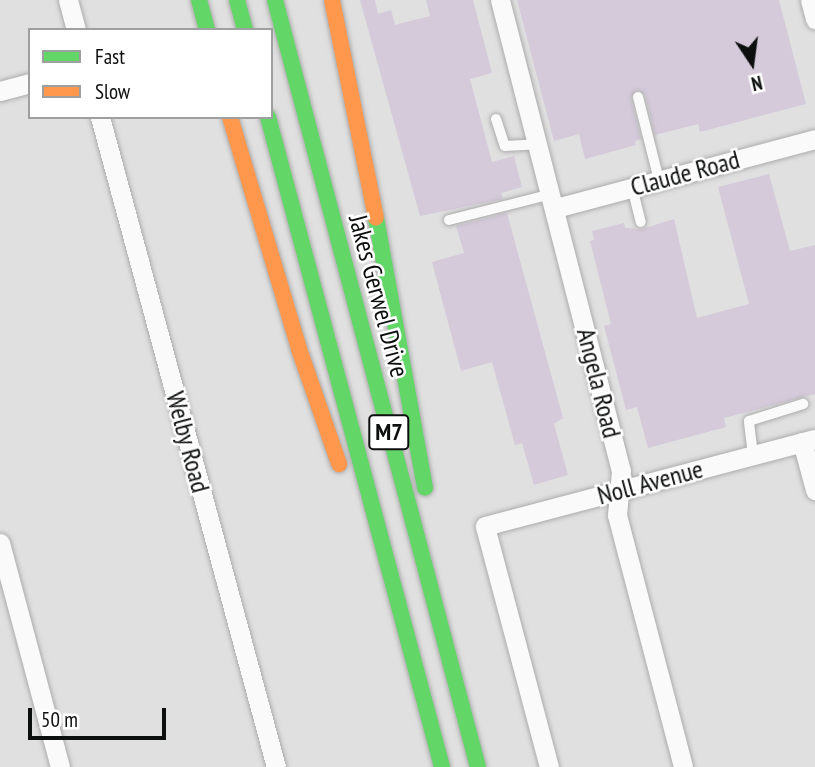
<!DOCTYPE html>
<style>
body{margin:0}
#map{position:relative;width:815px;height:767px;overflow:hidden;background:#e0e0e0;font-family:"PT Sans Narrow",sans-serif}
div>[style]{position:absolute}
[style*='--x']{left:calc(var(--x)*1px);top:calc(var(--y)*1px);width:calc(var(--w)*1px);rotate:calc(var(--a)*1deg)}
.building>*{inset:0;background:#d4cada}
.roads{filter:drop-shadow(0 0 2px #acacac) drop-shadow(0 0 2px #acacac)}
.lane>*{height:10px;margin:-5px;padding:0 5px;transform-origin:5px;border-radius:5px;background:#fafafa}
.street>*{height:19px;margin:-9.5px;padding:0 9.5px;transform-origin:9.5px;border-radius:9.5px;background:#fafafa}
.fast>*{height:16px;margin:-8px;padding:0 8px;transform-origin:8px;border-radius:8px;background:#63d668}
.slow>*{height:16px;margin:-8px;padding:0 8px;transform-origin:8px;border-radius:8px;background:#ff974d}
span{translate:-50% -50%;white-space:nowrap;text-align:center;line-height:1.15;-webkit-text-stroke:5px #fff;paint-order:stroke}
.shield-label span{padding:2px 5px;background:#fff;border:2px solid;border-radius:5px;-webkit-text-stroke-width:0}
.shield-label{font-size:24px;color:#0d0e0e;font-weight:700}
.street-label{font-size:26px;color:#0d0e0e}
.legend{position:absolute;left:28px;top:28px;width:245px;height:91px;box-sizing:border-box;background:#fff;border:2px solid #9e9f9f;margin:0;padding:9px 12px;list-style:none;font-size:21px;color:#0d0e0e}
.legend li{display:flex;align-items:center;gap:14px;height:35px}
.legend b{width:35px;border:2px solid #9e9f9f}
.north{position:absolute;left:717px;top:28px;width:70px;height:70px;-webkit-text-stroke:5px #fff;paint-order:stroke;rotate:167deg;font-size:19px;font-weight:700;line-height:28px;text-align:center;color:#0d0e0e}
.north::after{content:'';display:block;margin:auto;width:24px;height:32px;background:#0d0e0e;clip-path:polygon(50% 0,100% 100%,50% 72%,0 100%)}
.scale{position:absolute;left:28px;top:708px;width:138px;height:32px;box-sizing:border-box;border:4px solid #0d0e0e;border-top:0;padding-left:9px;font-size:21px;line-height:24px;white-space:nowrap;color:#0d0e0e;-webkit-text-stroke:5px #fff;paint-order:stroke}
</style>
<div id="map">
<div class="building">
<div style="clip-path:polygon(360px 0,375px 0,378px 14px,391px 10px,395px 25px,430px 16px,426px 0,473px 0,492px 73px,470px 79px,492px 162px,514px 156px,522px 187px,501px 193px,503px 199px,420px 216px)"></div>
<div style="clip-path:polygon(517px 0,779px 0,806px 104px,700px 132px,698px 124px,655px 135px,645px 95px,637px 90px,631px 98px,641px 139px,635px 141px,636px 145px,585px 159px,579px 134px,554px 141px)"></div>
<div style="clip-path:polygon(769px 174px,790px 251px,815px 245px,815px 394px,724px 418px,726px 427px,648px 448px,637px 407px,626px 410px,604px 326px,611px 324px,590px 241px,594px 240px,592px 231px,624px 223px,625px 228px,642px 229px,674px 219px,697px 318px,749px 304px,718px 187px)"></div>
<div style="clip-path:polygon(507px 213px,563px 418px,554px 424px,568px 475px,534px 485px,522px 443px,515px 445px,492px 362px,461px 371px,432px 262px,464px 253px,456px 226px)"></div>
</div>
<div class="roads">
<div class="lane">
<div style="--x:638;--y:97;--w:86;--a:75.8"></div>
<div style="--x:496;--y:119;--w:28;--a:72"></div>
<div style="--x:505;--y:146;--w:33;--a:-3"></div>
<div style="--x:632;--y:187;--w:36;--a:76"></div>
<div style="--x:449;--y:220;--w:106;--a:-14.2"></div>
<div style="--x:753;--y:455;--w:34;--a:-97"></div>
<div style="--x:749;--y:421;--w:57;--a:-17.5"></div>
</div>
<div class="street">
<div style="--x:68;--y:0;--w:31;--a:75"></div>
<div style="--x:500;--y:0;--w:486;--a:75.6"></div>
<div style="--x:621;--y:471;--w:44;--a:95.2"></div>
<div style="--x:617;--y:515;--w:260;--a:75.3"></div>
<div style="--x:810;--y:0;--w:20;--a:75"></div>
<div style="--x:0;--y:91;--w:31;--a:-15"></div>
<div style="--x:100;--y:117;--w:673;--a:74.85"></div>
<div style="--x:556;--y:208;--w:268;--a:-14.9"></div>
<div style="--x:802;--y:442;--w:50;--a:74.8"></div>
<div style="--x:0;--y:543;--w:232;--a:75"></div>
<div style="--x:549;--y:767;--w:249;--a:-104.9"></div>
<div style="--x:485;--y:526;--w:341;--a:-14.8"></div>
</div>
<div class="fast">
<div style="--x:199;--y:0;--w:31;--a:75"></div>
<div style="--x:237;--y:0;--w:31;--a:75"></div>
<div style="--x:275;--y:0;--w:793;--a:75.18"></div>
<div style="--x:268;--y:117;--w:673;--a:75.01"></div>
<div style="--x:376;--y:218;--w:274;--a:79.7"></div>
</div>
<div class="slow">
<div style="--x:332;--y:0;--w:222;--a:78.6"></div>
<div style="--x:230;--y:117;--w:242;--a:73.4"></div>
<div style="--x:299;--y:349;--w:122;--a:70.8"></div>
</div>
</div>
<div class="shield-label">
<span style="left:389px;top:432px">M7</span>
</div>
<div class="street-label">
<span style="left:685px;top:173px;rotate:-15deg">Claude Road</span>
<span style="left:379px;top:296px;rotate:75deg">Jakes Gerwel Drive</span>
<span style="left:599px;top:383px;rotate:76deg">Angela Road</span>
<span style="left:188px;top:442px;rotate:75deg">Welby Road</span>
<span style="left:650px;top:482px;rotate:-15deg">Noll Avenue</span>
</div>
<ul class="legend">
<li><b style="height:9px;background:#63d668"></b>Fast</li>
<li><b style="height:9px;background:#ff974d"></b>Slow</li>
</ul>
<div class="north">N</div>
<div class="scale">50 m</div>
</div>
